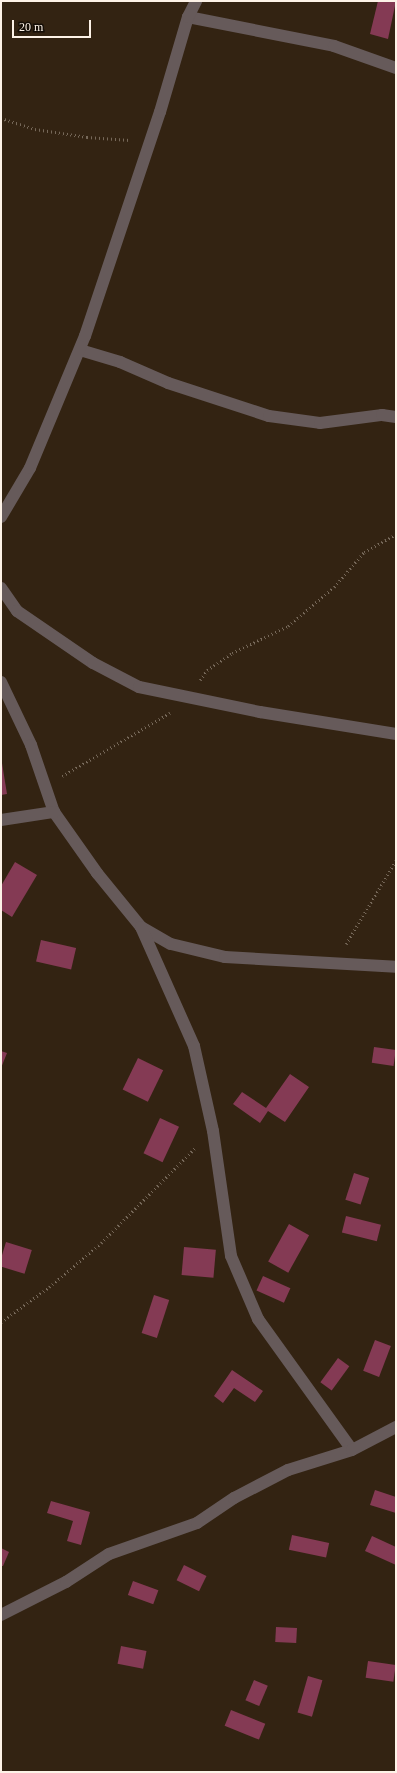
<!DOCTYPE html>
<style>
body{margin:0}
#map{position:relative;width:397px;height:1773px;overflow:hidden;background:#332312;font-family:"Times New Roman",serif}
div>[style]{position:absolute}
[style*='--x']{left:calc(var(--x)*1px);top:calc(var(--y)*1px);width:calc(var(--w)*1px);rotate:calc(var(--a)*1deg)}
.building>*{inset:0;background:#843a54;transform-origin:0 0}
.path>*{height:2.5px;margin-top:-1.25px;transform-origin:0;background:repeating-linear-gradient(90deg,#766859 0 1px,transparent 0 4px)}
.minor>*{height:12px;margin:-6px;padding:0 6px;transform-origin:6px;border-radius:6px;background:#665a5a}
span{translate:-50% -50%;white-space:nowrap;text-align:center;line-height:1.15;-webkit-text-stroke:3px #150e07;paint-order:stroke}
.frame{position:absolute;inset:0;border:2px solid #fdf2e7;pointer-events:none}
.scale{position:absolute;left:12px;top:20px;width:79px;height:18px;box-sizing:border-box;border:2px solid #fdf2e7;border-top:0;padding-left:5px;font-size:12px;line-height:14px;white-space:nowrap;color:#fdf2e7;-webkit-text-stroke:3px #150e07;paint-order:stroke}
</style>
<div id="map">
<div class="building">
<div style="clip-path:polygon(378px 1px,396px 1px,388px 39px,370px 34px)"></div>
<div style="clip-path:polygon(1px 757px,7px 794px,1px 795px)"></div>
<div style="clip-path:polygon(15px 862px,37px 875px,12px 917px,1px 910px,1px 886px)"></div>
<div style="left:41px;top:940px;width:36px;height:22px;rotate:13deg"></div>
<div style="left:374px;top:1047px;width:22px;height:16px;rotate:8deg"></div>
<div style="clip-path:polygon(1px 1051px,7px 1053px,1px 1068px)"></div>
<div style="left:138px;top:1058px;width:28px;height:35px;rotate:26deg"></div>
<div style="clip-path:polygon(290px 1074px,309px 1087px,285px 1122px,268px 1111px,260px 1123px,233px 1104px,242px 1092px,266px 1108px)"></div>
<div style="left:160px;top:1118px;width:21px;height:39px;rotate:25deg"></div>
<div style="left:354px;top:1173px;width:16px;height:28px;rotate:18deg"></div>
<div style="left:346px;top:1216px;width:36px;height:17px;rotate:14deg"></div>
<div style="left:289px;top:1224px;width:23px;height:43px;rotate:29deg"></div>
<div style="left:6px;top:1242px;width:27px;height:25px;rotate:17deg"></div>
<div style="left:184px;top:1247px;width:32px;height:28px;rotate:5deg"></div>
<div style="left:263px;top:1276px;width:30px;height:16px;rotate:24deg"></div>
<div style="left:154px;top:1295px;width:16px;height:40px;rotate:18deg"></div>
<div style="left:375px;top:1340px;width:17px;height:33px;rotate:21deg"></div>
<div style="left:338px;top:1358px;width:14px;height:30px;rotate:36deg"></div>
<div style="clip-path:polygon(232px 1370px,263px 1391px,255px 1402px,234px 1388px,223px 1403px,214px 1396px)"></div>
<div style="clip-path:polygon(375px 1490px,396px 1497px,396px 1513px,370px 1505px)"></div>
<div style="clip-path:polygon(51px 1501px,90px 1512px,81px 1545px,67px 1541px,73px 1521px,47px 1513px)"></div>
<div style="left:292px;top:1535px;width:38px;height:15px;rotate:12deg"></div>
<div style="clip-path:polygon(372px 1536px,396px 1547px,396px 1565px,365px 1551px)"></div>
<div style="clip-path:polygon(1px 1548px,9px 1552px,3px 1566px,1px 1566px)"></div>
<div style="left:184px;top:1565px;width:25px;height:17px;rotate:26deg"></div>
<div style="left:133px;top:1581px;width:27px;height:15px;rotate:20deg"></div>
<div style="left:276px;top:1627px;width:21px;height:15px;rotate:3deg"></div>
<div style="left:121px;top:1646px;width:26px;height:18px;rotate:11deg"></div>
<div style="left:368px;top:1661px;width:28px;height:17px;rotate:8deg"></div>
<div style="left:308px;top:1676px;width:15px;height:38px;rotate:16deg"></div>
<div style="left:254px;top:1680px;width:15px;height:22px;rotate:23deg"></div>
<div style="left:231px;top:1710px;width:37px;height:17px;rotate:22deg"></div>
</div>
<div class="path">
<div style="--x:1;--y:118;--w:36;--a:18"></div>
<div style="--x:35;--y:129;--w:53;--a:8.7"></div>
<div style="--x:87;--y:137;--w:43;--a:4"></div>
<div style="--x:200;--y:680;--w:12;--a:-55"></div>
<div style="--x:207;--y:670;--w:30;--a:-34"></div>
<div style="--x:232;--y:653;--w:62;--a:-25.7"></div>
<div style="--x:288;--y:626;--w:60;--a:-40.3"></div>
<div style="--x:334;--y:587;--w:46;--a:-49.4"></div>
<div style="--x:364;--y:552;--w:37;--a:-29"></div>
<div style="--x:62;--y:776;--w:125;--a:-30.3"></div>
<div style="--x:346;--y:944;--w:98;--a:-59.2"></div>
<div style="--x:1;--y:1322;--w:59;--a:-36.1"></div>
<div style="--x:49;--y:1287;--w:68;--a:-40.2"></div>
<div style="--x:101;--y:1243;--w:134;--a:-45.3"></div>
</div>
<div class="minor">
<div style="--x:188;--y:17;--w:149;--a:11.2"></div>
<div style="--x:334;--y:46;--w:66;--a:19.5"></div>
<div style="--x:80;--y:350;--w:42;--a:16.7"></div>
<div style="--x:120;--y:362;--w:52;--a:23.6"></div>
<div style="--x:168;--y:383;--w:106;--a:18.1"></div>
<div style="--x:269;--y:416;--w:51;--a:7.8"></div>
<div style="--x:320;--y:423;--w:63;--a:-7.4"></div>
<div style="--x:382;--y:415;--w:14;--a:8"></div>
<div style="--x:1;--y:517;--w:57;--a:-59.4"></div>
<div style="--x:30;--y:468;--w:143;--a:-67.4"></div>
<div style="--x:85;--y:336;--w:236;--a:-71.5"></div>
<div style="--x:160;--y:112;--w:99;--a:-73.6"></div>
<div style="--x:188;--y:17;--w:18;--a:-63"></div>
<div style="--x:1;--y:588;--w:28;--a:55"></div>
<div style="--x:17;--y:611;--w:92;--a:34.4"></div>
<div style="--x:93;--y:663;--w:52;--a:27.6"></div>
<div style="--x:139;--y:687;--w:124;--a:11.7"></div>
<div style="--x:260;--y:712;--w:138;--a:9.2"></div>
<div style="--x:1;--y:682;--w:70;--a:64.5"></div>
<div style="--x:31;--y:745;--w:71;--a:71.1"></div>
<div style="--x:54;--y:812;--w:75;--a:54.8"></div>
<div style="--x:97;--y:873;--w:70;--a:50.8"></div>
<div style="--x:141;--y:927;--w:34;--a:30"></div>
<div style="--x:171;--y:944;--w:56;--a:13.5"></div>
<div style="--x:225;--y:957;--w:171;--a:3.3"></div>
<div style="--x:1;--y:820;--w:54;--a:-8.6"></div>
<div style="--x:141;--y:927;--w:130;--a:66"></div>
<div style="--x:194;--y:1046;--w:87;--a:77.4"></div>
<div style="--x:213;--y:1131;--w:126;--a:81.8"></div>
<div style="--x:231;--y:1256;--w:69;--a:66.8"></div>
<div style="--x:258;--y:1319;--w:161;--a:54.3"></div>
<div style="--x:1;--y:1615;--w:73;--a:-26.9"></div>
<div style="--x:66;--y:1582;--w:51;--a:-33.1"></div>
<div style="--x:109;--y:1554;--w:93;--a:-19.4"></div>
<div style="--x:197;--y:1523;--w:45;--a:-34"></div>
<div style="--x:234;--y:1498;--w:61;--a:-27.4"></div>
<div style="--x:288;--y:1470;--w:67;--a:-17.4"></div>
<div style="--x:352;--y:1450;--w:50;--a:-27.6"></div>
</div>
<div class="frame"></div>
<div class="scale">20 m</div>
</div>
